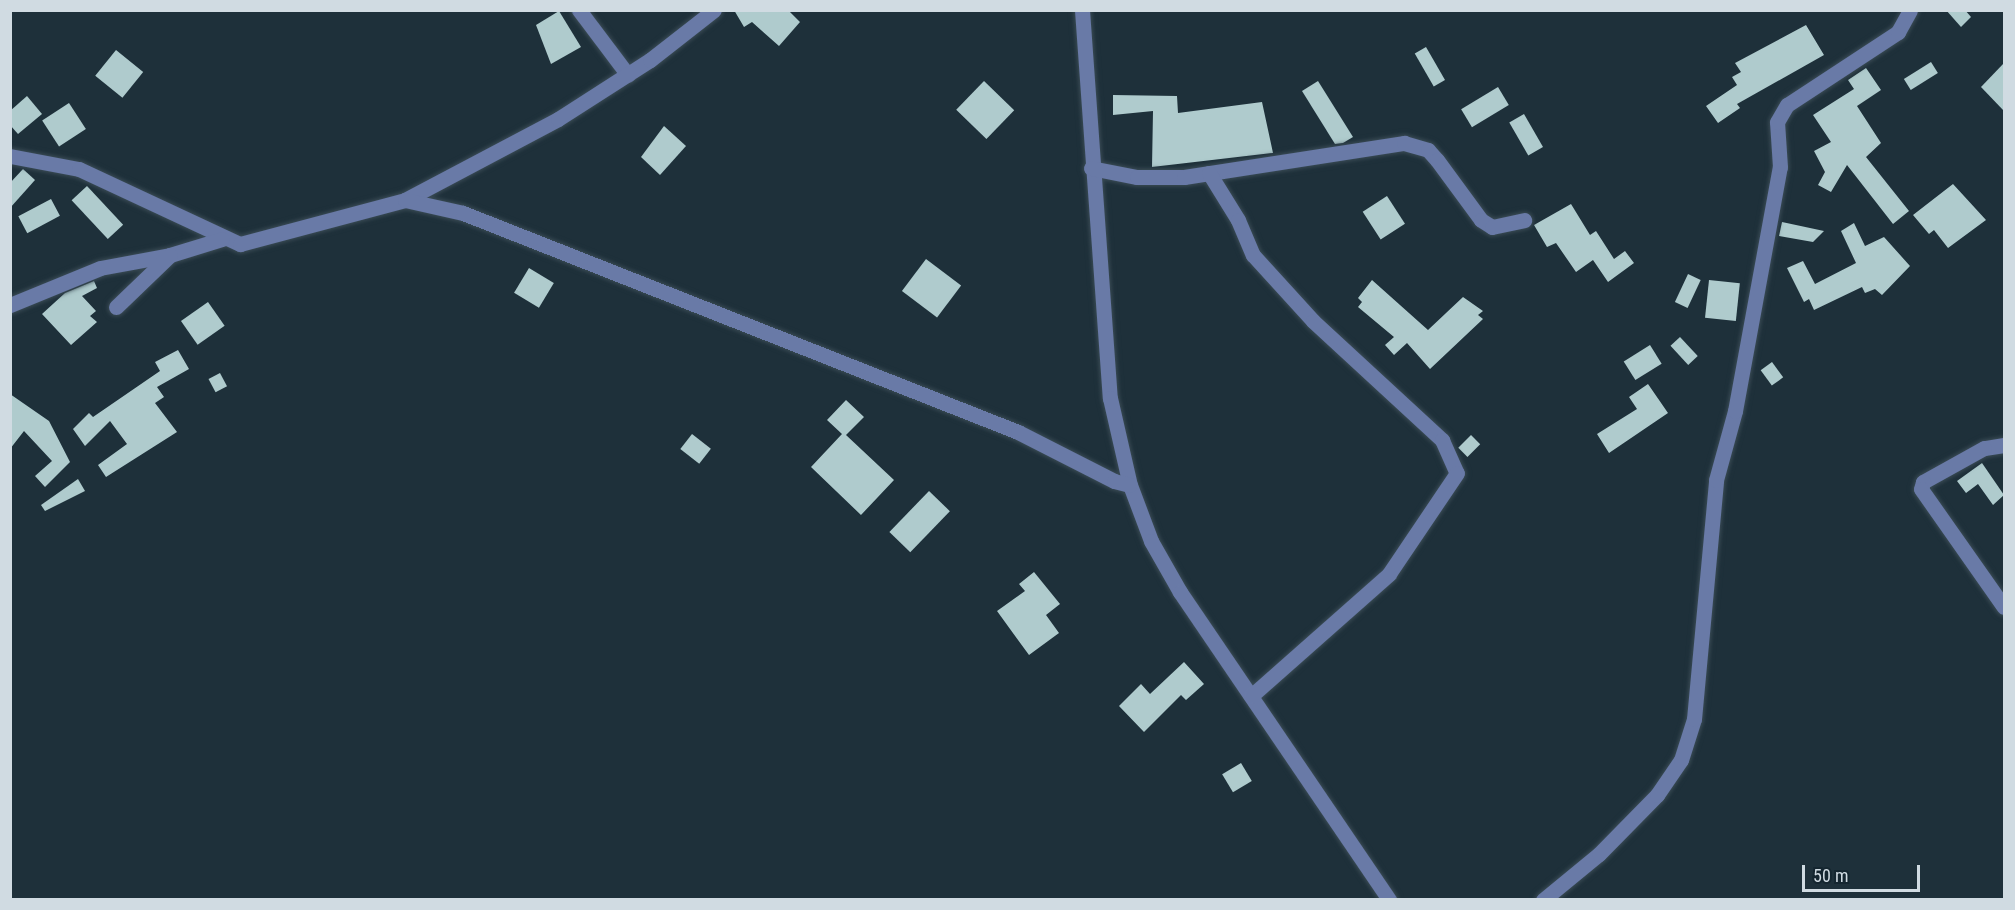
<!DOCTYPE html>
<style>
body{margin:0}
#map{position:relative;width:2015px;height:910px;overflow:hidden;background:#1e303a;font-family:"Roboto Condensed",sans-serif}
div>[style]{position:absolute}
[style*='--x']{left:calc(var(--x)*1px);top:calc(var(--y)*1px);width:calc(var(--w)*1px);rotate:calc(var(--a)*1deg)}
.building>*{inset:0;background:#afcbcd;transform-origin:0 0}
.roads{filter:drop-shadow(0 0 2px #3a4b55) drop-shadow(0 0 2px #3a4b55)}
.minor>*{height:15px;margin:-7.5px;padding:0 7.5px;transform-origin:7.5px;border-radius:7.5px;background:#697aa7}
span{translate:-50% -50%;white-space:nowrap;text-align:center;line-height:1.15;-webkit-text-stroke:6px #152630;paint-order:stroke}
.frame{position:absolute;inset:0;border:12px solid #d0dbe2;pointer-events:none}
.scale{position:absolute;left:1802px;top:865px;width:118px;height:27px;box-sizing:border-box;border:3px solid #d0dbe2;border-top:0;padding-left:8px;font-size:18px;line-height:21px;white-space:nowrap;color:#d0dbe2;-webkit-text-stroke:4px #152630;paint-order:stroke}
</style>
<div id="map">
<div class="building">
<div style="clip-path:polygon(734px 10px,788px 10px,800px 22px,779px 46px,752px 22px,744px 27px)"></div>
<div style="clip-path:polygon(1946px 10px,1965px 10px,1971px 17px,1961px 27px)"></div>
<div style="clip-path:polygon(559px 11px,581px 47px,551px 64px,536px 25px)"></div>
<div style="clip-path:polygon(1806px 25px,1824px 55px,1737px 104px,1740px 108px,1718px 123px,1706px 106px,1737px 85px,1732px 77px,1741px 72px,1735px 63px)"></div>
<div style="left:1426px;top:47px;width:38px;height:13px;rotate:60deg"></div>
<div style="left:116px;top:50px;width:35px;height:33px;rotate:39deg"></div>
<div style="left:1931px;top:62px;width:13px;height:32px;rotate:58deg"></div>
<div style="clip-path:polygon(2004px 63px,2004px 111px,1981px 87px)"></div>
<div style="clip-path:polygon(1866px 68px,1881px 90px,1857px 106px,1881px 143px,1866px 157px,1909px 211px,1893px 224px,1847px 165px,1831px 192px,1818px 185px,1825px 172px,1814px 151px,1831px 142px,1813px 115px,1854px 89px,1848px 80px)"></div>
<div style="left:984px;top:81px;width:42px;height:40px;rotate:44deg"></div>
<div style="clip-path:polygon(1318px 81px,1353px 137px,1343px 143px,1335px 144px,1302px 91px)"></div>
<div style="left:1498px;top:87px;width:21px;height:43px;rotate:59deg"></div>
<div style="clip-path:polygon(1113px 95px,1177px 96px,1178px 113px,1262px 102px,1273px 153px,1152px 167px,1153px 111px,1113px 115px)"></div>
<div style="clip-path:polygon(27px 96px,42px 114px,18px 134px,10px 125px,10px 111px)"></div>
<div style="left:69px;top:103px;width:31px;height:32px;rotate:57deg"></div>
<div style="left:1524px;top:114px;width:38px;height:17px;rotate:60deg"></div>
<div style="clip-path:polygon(664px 126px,686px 146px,660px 175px,641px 157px)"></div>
<div style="clip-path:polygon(23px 169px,35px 180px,10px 208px,10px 183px)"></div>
<div style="clip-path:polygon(1953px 184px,1986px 220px,1948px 248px,1934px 230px,1929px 234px,1913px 215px)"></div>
<div style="left:87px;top:186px;width:53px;height:21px;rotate:47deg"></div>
<div style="left:1387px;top:196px;width:33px;height:29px;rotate:57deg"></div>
<div style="left:51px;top:199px;width:19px;height:37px;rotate:62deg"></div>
<div style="clip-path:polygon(1571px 204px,1590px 235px,1596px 231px,1614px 259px,1625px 251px,1634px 263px,1608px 282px,1593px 260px,1576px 272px,1556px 243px,1547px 247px,1534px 225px)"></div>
<div style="clip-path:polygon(1782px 222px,1824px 231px,1813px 242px,1779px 236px)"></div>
<div style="clip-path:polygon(1854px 223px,1865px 246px,1884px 237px,1910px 266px,1882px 295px,1875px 289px,1865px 293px,1862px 287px,1814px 310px,1809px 299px,1804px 302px,1787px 268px,1803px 261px,1815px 284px,1856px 263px,1841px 231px)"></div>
<div style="left:926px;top:259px;width:44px;height:40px;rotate:37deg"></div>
<div style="left:529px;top:268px;width:29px;height:29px;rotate:31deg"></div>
<div style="left:1688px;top:274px;width:14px;height:31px;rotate:25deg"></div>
<div style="clip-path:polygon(1372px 280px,1428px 330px,1463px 297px,1483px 311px,1478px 315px,1483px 319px,1430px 369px,1407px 343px,1394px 355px,1385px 345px,1394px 337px,1358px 307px,1362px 302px,1358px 298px)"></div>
<div style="left:1709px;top:280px;width:31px;height:38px;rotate:6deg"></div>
<div style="clip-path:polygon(94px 281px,97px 288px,82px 296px,96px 311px,90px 316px,97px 322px,71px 345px,42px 314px,65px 293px)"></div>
<div style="left:208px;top:302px;width:29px;height:33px;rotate:55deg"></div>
<div style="left:1680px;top:337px;width:26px;height:13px;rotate:47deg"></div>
<div style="left:1650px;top:345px;width:22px;height:31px;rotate:58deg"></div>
<div style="clip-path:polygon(178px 350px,189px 369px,157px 387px,164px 397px,155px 403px,177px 432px,106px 477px,98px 465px,127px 444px,110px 421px,85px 446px,73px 429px,89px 413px,93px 417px,160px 371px,155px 362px)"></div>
<div style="left:1772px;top:362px;width:19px;height:14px;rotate:54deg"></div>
<div style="left:220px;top:373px;width:15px;height:13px;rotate:62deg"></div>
<div style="clip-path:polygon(1648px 384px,1668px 413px,1609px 453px,1597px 434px,1637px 409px,1629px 397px)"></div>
<div style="clip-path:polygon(10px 394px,49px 421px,70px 462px,45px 487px,35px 476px,52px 461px,24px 431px,10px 449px)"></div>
<div style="clip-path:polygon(846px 400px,864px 417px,846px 435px,894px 480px,861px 515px,811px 467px,842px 434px,827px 420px)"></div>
<div style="left:692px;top:434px;width:24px;height:19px;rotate:38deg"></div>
<div style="left:1471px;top:435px;width:13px;height:18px;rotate:45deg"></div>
<div style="clip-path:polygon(1982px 463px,2004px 495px,1993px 505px,1978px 484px,1966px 493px,1957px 481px)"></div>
<div style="clip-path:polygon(78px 479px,85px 491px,45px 511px,41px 505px)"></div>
<div style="left:929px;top:491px;width:29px;height:57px;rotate:44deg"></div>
<div style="clip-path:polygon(1034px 572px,1060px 604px,1046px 615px,1059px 633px,1029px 655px,997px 611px,1025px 591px,1019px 584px)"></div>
<div style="clip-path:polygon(1184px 662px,1204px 684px,1186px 700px,1181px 695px,1144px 732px,1119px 706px,1141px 684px,1150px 694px)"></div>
<div style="left:1241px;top:763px;width:21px;height:22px;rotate:59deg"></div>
</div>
<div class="roads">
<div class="minor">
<div style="--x:579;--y:10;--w:81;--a:53"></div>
<div style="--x:1082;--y:10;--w:389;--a:85.9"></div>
<div style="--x:1110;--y:398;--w:89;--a:77.1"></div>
<div style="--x:1130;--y:485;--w:60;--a:69.4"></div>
<div style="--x:1151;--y:541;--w:59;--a:60.4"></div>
<div style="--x:1180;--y:592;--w:372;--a:55.8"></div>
<div style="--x:10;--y:156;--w:70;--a:10.7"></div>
<div style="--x:79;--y:169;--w:178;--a:25"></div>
<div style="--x:240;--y:244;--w:171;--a:-14.9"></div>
<div style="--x:405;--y:200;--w:173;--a:-27.9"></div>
<div style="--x:558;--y:119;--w:109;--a:-32.7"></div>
<div style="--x:650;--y:60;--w:81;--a:-38"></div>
<div style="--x:1091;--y:168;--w:47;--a:11.1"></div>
<div style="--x:1137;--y:177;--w:47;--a:0"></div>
<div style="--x:1184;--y:177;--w:223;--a:-8.8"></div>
<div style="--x:1404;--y:143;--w:25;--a:16"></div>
<div style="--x:1428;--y:150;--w:13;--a:48"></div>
<div style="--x:1437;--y:160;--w:74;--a:53.7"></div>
<div style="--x:1481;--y:220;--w:13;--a:32"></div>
<div style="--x:1492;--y:227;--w:33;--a:-12"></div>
<div style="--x:1209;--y:173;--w:55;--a:58.3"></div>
<div style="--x:1238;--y:220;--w:38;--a:67"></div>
<div style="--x:1253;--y:255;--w:89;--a:47.7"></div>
<div style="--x:1313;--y:321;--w:176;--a:42.7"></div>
<div style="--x:1442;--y:440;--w:36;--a:66"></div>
<div style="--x:1457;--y:473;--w:122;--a:124"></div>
<div style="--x:1389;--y:574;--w:184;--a:138.5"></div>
<div style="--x:405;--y:200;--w:59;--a:12.6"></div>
<div style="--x:463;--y:213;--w:597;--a:21.53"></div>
<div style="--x:1018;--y:432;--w:108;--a:27"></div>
<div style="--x:1114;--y:481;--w:16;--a:14"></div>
<div style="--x:10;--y:305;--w:97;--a:-22.3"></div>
<div style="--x:100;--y:268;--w:71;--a:-10.5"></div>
<div style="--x:170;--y:255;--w:54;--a:-17.1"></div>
<div style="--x:116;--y:307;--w:75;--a:-43.9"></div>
<div style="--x:2004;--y:445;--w:20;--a:171"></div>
<div style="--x:1984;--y:448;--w:70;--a:150.9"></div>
<div style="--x:1923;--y:482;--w:7;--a:106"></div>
<div style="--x:1921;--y:489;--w:144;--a:54.9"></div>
<div style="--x:1543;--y:900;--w:72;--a:-39.4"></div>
<div style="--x:1599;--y:854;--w:83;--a:-45.5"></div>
<div style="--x:1657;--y:795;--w:42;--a:-55.6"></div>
<div style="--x:1681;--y:760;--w:43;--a:-72.4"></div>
<div style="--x:1694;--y:719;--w:240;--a:-84.7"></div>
<div style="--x:1716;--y:480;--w:72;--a:-74.6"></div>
<div style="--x:1735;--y:411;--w:248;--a:-79.6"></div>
<div style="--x:1780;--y:167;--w:45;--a:-93.8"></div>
<div style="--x:1777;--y:122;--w:20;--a:-60"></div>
<div style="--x:1787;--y:105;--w:133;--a:-33.3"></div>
<div style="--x:1898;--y:32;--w:25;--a:-61"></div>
</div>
</div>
<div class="frame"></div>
<div class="scale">50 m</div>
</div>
